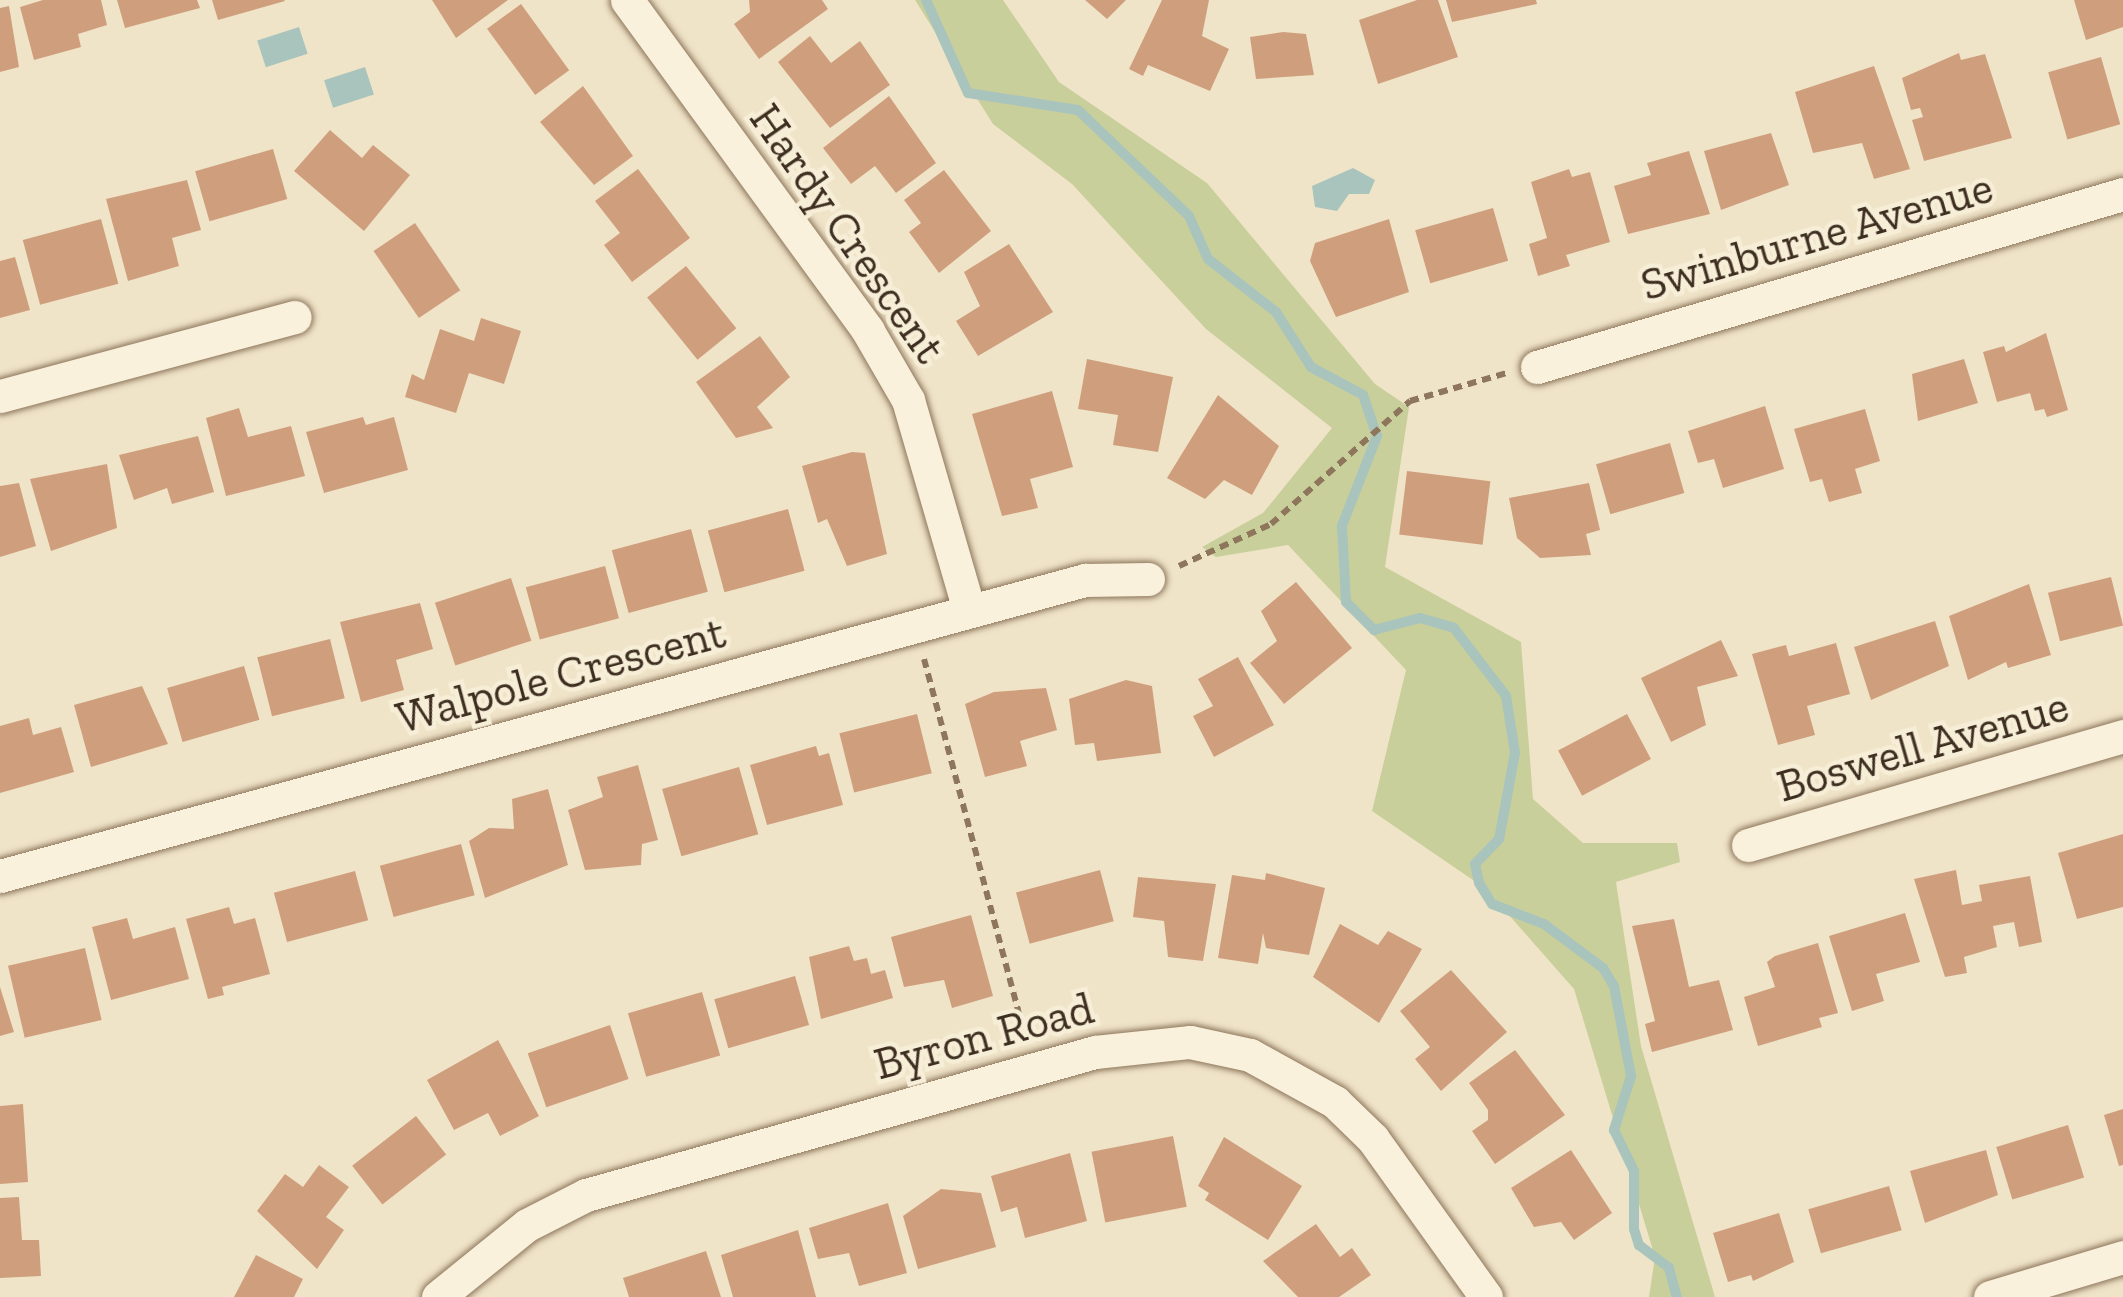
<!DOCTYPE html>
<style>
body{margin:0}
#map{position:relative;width:2123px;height:1297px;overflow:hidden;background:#f0e4c8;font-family:"Zilla Slab",serif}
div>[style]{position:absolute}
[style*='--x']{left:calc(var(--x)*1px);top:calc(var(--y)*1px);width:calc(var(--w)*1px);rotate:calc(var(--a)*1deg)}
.green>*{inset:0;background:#c9cf9b}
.water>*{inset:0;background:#a9c4bc;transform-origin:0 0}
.stream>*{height:10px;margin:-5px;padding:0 5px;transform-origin:5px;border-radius:5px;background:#a9c4bc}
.building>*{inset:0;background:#cf9f7d;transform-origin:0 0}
.path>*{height:6px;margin-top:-3px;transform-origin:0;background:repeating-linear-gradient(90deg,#8d765c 0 9px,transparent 0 15px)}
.roads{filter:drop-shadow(0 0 3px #8d765c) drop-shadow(0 0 3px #8d765c)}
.minor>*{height:33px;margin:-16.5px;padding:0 16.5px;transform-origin:16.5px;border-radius:16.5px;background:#faf1dc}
span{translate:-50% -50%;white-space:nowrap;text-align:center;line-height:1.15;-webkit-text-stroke:9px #f7eed8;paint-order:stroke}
.street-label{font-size:45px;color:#3d2e20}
</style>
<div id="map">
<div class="green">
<div style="clip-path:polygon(915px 0,1003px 0,1059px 82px,1207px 183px,1375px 384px,1409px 407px,1385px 567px,1521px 642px,1533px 799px,1583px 843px,1677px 843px,1680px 862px,1616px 882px,1641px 1046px,1715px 1297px,1649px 1297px,1655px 1257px,1574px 989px,1486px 889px,1372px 811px,1406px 670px,1288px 545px,1216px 557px,1202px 547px,1263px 513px,1332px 428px,1206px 329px,1072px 184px,993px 124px)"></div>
</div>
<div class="water">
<div style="left:299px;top:27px;width:28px;height:44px;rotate:72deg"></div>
<div style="left:365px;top:67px;width:29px;height:43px;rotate:72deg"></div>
<div style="clip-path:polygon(1353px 168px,1375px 180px,1369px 194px,1349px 194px,1337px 211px,1315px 207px,1312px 186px)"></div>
</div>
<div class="stream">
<div style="--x:926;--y:0;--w:102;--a:65.7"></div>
<div style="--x:968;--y:93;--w:111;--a:8.8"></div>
<div style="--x:1078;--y:110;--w:153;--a:43.7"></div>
<div style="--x:1189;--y:216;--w:47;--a:66.2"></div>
<div style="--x:1208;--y:259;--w:86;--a:37.9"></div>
<div style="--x:1276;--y:312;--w:65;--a:57.5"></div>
<div style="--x:1311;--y:367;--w:59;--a:28.3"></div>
<div style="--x:1363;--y:395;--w:43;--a:71.1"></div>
<div style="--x:1377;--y:436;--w:97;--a:111.3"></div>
<div style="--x:1342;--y:526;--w:76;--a:87"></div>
<div style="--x:1346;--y:602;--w:40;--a:45"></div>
<div style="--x:1374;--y:630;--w:48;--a:-14.6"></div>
<div style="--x:1420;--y:618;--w:35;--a:16"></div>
<div style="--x:1454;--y:628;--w:86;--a:52.6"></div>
<div style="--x:1506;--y:696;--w:58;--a:81"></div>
<div style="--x:1515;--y:753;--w:87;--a:100.5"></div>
<div style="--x:1499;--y:839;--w:35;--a:134"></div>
<div style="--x:1475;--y:864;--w:19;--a:78"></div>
<div style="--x:1479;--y:883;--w:25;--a:58"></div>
<div style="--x:1492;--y:904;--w:56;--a:21"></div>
<div style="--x:1544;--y:924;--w:74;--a:36.7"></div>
<div style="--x:1603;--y:968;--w:21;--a:59"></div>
<div style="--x:1614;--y:986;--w:92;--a:79.3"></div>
<div style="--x:1631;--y:1076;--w:57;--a:107.5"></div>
<div style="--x:1614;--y:1130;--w:46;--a:64"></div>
<div style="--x:1634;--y:1171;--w:58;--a:90"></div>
<div style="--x:1634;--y:1229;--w:17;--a:73"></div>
<div style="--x:1639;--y:1245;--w:38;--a:37"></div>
<div style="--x:1669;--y:1268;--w:30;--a:75"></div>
</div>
<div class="building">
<div style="clip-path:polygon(43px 0,101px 0,107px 25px,78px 34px,81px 47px,34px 60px,20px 7px)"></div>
<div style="clip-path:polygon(117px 0,197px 0,200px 8px,125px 28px)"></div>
<div style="clip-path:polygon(212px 0,284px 0,285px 1px,218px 20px)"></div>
<div style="clip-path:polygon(432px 0,508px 0,456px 38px)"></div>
<div style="clip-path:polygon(749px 0,822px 0,828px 9px,759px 59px,734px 24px,750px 12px)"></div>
<div style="clip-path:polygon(1085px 0,1126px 0,1107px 19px)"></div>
<div style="clip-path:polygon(1162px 0,1209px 0,1202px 36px,1229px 49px,1210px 91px,1148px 65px,1143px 76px,1129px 69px)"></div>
<div style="clip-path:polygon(1417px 0,1438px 0,1458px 57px,1378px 84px,1359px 20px)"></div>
<div style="clip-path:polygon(1446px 0,1536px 0,1537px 4px,1452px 22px)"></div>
<div style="clip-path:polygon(2074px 0,2123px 0,2123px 27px,2086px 40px)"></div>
<div style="left:521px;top:4px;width:82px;height:42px;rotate:54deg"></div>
<div style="clip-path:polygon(9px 6px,19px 67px,0 72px,0 8px)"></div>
<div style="clip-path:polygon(1283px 32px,1306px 34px,1314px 75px,1256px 79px,1250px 37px)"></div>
<div style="clip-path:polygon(810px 36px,831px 63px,860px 41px,890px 85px,830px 128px,778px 62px)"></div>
<div style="clip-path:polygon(1959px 53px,1961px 60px,1985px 54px,2012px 138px,1924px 161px,1912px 120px,1923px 117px,1920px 108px,1911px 110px,1902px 78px)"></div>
<div style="left:2101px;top:57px;width:70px;height:55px;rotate:74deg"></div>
<div style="clip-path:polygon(1874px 66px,1910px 169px,1874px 179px,1862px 143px,1813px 153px,1795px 92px)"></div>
<div style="clip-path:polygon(583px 86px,633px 156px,594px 185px,540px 122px)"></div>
<div style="clip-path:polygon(889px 96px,936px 163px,896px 193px,875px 166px,851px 184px,823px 148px)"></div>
<div style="clip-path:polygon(330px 130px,362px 158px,373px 145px,410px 175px,364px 231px,294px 171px)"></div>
<div style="clip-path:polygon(1771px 133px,1789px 185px,1721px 210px,1704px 151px)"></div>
<div style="left:273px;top:149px;width:52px;height:81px;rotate:74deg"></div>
<div style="clip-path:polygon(1689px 151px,1710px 214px,1628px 234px,1614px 186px,1651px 175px,1647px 163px)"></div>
<div style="clip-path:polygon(638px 169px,690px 238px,632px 282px,604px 245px,620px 233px,595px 201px)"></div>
<div style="clip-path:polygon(1569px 169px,1572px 177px,1590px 172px,1610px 242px,1566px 255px,1570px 266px,1538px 276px,1529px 244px,1547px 238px,1531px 182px)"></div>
<div style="clip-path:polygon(944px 170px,991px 231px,939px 273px,909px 232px,921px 223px,904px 200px)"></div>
<div style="clip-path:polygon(187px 180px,201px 230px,172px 238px,179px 266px,128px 281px,106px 199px)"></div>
<div style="left:1493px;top:208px;width:55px;height:81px;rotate:74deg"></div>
<div style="left:101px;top:219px;width:67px;height:81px;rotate:75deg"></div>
<div style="clip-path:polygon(1389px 219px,1409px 292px,1336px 317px,1310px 261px,1315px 243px)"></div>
<div style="left:415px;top:223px;width:81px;height:50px;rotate:56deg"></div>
<div style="clip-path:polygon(1009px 244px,1053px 312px,978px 356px,956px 321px,980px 306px,964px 272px)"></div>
<div style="clip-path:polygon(15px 257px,30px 310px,0 318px,0 261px)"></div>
<div style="left:686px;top:266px;width:80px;height:50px;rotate:51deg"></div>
<div style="clip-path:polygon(481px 318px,521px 331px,504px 384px,469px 373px,456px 413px,405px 397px,412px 374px,424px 380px,440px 329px,474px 341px)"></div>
<div style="clip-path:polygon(2046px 333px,2068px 410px,2047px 417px,2044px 409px,2035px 411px,2030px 393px,1997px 402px,1983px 352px,2004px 346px,2006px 352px)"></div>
<div style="clip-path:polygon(760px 336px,790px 377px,757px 407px,773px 428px,736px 438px,696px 382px)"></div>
<div style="clip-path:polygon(1087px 359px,1173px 377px,1158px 452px,1113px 445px,1118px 415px,1078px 409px)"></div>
<div style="clip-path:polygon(1964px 359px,1978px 403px,1918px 421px,1912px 374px)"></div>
<div style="clip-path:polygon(1052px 391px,1073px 467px,1030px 479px,1038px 508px,1002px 516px,972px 414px)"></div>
<div style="clip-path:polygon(1218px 395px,1279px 446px,1252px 495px,1224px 480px,1205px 499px,1167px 478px)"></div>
<div style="clip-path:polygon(1765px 406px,1784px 469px,1723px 488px,1714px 459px,1698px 463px,1688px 431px)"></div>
<div style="clip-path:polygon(239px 408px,248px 437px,291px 426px,305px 476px,226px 496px,206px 418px)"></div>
<div style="clip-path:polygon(1865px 409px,1880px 461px,1855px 469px,1862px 493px,1829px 502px,1822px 479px,1810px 482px,1794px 429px)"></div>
<div style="clip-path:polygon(363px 417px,366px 425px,394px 417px,408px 470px,324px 493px,306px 432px)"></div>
<div style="clip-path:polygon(198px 436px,214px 492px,172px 504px,167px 488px,134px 500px,119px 455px)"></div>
<div style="left:1670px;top:443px;width:52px;height:77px;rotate:74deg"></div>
<div style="clip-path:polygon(852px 452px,865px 453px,887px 554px,847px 566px,827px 519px,818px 523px,802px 466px)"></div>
<div style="clip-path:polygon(107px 464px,117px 528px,51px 551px,30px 479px)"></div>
<div style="left:1407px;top:471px;width:84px;height:64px;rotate:7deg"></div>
<div style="clip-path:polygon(19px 483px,36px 546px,0 557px,0 486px)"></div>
<div style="clip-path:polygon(1589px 483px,1600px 530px,1586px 534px,1591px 555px,1540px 558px,1517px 538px,1509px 498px)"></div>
<div style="left:788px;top:509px;width:64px;height:83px;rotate:75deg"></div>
<div style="left:691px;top:529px;width:65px;height:82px;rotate:75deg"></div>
<div style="left:605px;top:566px;width:54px;height:82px;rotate:75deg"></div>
<div style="left:2111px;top:577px;width:50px;height:65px;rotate:76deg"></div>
<div style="left:511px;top:578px;width:66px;height:80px;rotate:72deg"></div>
<div style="clip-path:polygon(1296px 582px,1352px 648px,1284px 704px,1250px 663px,1277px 641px,1261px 611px)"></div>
<div style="clip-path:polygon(2029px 584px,2051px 655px,2008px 668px,2006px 662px,1968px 680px,1949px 616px)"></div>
<div style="clip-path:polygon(420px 603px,433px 649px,396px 660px,404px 690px,361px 702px,340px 622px)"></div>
<div style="clip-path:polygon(1935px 621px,1949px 666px,1871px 700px,1854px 647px)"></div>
<div style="left:330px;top:639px;width:61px;height:75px;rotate:76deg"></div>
<div style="clip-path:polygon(1721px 640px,1738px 676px,1697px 687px,1706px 725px,1671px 742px,1641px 678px)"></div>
<div style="clip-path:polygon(1836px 643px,1850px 694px,1807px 706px,1815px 735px,1778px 745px,1752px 654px,1786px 645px,1789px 656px)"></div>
<div style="clip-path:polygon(1238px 657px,1274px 725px,1214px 757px,1193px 716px,1213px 706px,1198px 679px)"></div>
<div style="left:244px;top:666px;width:56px;height:80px;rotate:74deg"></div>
<div style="clip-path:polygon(1126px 680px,1152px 686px,1161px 753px,1097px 761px,1094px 743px,1075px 745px,1069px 699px)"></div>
<div style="clip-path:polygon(142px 686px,168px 744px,91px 767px,74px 705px)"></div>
<div style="clip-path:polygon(1046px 688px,1057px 730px,1020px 741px,1027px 766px,985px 777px,965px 704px,994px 692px)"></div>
<div style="left:917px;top:714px;width:61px;height:80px;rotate:76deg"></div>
<div style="left:1627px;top:714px;width:51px;height:78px;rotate:62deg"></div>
<div style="clip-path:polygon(29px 718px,33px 735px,61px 727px,74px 772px,0 793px,0 726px)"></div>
<div style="clip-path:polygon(816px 746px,819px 756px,829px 753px,843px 805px,767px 825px,750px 765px)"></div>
<div style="clip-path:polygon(638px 765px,658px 840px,642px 844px,641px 865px,585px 870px,568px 810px,603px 797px,597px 777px)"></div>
<div style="left:739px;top:767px;width:70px;height:80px;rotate:74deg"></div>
<div style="clip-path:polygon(548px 789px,568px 865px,485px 898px,469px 841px,489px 828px,514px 829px,512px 799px)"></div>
<div style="clip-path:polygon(2123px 834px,2123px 907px,2077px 919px,2058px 853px)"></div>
<div style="left:461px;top:844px;width:53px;height:84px;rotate:75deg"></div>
<div style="left:1100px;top:870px;width:53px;height:87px;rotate:75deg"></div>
<div style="clip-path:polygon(1956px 870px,1962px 905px,1982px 901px,1979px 885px,2030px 876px,2042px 942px,2019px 947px,2014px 922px,1993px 926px,1997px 947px,1964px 957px,1967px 973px,1945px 977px,1914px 879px)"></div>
<div style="left:355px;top:871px;width:51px;height:84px;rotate:75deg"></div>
<div style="clip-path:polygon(1266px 873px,1325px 888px,1309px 955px,1266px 948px,1263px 933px,1258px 964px,1218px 958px,1232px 875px,1265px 880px)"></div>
<div style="clip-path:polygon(1138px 877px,1216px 884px,1203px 961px,1168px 957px,1164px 921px,1133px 917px)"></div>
<div style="clip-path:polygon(229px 907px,234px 924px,255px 918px,270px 974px,222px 987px,224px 995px,208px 999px,186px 919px)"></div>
<div style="clip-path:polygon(1905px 913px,1920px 962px,1876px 974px,1884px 1001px,1852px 1011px,1829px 936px)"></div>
<div style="clip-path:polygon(971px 915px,993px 996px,952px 1008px,944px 980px,904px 987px,891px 937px)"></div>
<div style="clip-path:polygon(127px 918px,133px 939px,175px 927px,189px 979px,111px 1000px,92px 927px)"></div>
<div style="clip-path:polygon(1674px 919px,1689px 987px,1719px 980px,1733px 1030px,1652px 1052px,1645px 1024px,1655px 1021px,1632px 926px)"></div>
<div style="clip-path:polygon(1340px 924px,1378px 945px,1388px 931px,1422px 949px,1379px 1023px,1313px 977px)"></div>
<div style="clip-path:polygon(1818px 943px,1838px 1013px,1819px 1018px,1822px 1027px,1758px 1046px,1744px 997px,1775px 987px,1767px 962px,1775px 956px)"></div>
<div style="clip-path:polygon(849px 946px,854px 961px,867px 958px,871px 974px,885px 970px,893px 998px,821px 1019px,809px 957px)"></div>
<div style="left:85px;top:948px;width:74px;height:79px;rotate:77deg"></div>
<div style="clip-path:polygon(1451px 970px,1507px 1032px,1441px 1091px,1415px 1059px,1430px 1047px,1400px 1011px)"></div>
<div style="left:795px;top:976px;width:51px;height:84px;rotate:74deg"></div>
<div style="clip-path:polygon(0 987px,14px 1032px,0 1036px)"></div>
<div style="left:702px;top:992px;width:66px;height:77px;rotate:74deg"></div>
<div style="left:610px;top:1025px;width:57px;height:87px;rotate:71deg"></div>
<div style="clip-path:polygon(498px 1040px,539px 1116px,500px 1136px,488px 1113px,454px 1130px,427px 1080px)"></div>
<div style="clip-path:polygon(1515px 1050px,1565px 1115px,1495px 1164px,1472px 1131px,1488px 1120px,1488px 1110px,1469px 1083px)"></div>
<div style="clip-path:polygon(23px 1104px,28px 1182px,0 1184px,0 1106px)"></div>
<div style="clip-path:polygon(2123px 1109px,2123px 1165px,2119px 1166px,2104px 1115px)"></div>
<div style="left:416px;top:1116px;width:49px;height:81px;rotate:52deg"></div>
<div style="left:2068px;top:1125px;width:55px;height:75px;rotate:73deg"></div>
<div style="left:1173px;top:1136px;width:72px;height:83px;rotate:79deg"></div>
<div style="clip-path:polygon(1224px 1137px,1302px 1186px,1268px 1240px,1205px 1200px,1209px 1193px,1198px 1186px)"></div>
<div style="clip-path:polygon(1571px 1150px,1612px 1213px,1574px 1240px,1561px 1222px,1534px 1227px,1511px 1188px)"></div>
<div style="clip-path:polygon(1986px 1150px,1998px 1195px,1925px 1223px,1910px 1171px)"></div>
<div style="clip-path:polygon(1070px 1153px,1087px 1221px,1025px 1238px,1017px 1207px,1001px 1212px,991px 1176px)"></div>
<div style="clip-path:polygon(319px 1165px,349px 1187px,326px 1217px,344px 1230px,317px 1269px,257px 1211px,285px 1174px,303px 1187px)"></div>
<div style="left:1889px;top:1186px;width:46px;height:84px;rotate:74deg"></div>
<div style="clip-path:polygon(941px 1189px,981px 1193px,996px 1247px,918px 1269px,903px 1216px)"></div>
<div style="clip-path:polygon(19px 1197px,22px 1240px,39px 1240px,41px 1276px,0 1278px,0 1198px)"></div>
<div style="clip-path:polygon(888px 1203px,907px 1273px,859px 1286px,849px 1253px,818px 1259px,809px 1228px)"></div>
<div style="clip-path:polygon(1779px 1213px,1794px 1262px,1753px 1281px,1751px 1275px,1728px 1282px,1713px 1233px)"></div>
<div style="clip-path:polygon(1316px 1224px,1340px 1257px,1352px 1248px,1371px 1275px,1339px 1297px,1298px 1297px,1263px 1261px)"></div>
<div style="clip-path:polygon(798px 1230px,816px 1297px,733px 1297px,721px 1255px)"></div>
<div style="clip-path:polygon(706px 1251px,721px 1297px,629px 1297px,623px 1278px)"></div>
<div style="clip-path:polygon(256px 1255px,303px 1279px,294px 1297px,234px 1297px)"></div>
</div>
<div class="path">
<div style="--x:1179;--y:566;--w:101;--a:-24.5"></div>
<div style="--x:1271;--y:524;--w:186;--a:-41.5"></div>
<div style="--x:1410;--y:401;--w:101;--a:-16.1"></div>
<div style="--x:924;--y:659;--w:394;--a:75"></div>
</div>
<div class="roads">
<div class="minor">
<div style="--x:627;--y:0;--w:409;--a:53.9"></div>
<div style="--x:868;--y:331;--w:80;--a:59.9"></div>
<div style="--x:908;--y:400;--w:219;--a:73.8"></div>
<div style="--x:1537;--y:367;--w:611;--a:-16.45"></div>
<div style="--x:0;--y:396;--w:305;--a:-15"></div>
<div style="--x:1748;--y:845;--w:391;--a:-16.2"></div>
<div style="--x:0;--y:876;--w:1125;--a:-15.26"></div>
<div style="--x:1085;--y:580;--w:63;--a:-0.9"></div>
<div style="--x:438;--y:1297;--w:114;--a:-39"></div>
<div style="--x:527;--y:1225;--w:66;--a:-27"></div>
<div style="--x:586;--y:1195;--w:529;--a:-15.69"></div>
<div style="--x:1095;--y:1052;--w:96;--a:-6"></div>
<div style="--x:1190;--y:1042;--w:61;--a:12.2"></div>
<div style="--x:1250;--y:1055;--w:97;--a:28.9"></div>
<div style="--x:1335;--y:1102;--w:53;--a:44.2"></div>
<div style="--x:1373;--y:1139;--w:194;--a:54.4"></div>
<div style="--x:1990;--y:1297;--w:139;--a:-16.7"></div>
</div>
</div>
<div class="street-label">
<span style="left:847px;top:234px;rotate:55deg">Hardy Crescent</span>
<span style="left:1817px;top:237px;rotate:-16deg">Swinburne Avenue</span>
<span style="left:561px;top:676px;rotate:-15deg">Walpole Crescent</span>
<span style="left:1923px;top:747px;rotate:-16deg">Boswell Avenue</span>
<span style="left:984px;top:1037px;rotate:-15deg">Byron Road</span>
</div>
</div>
